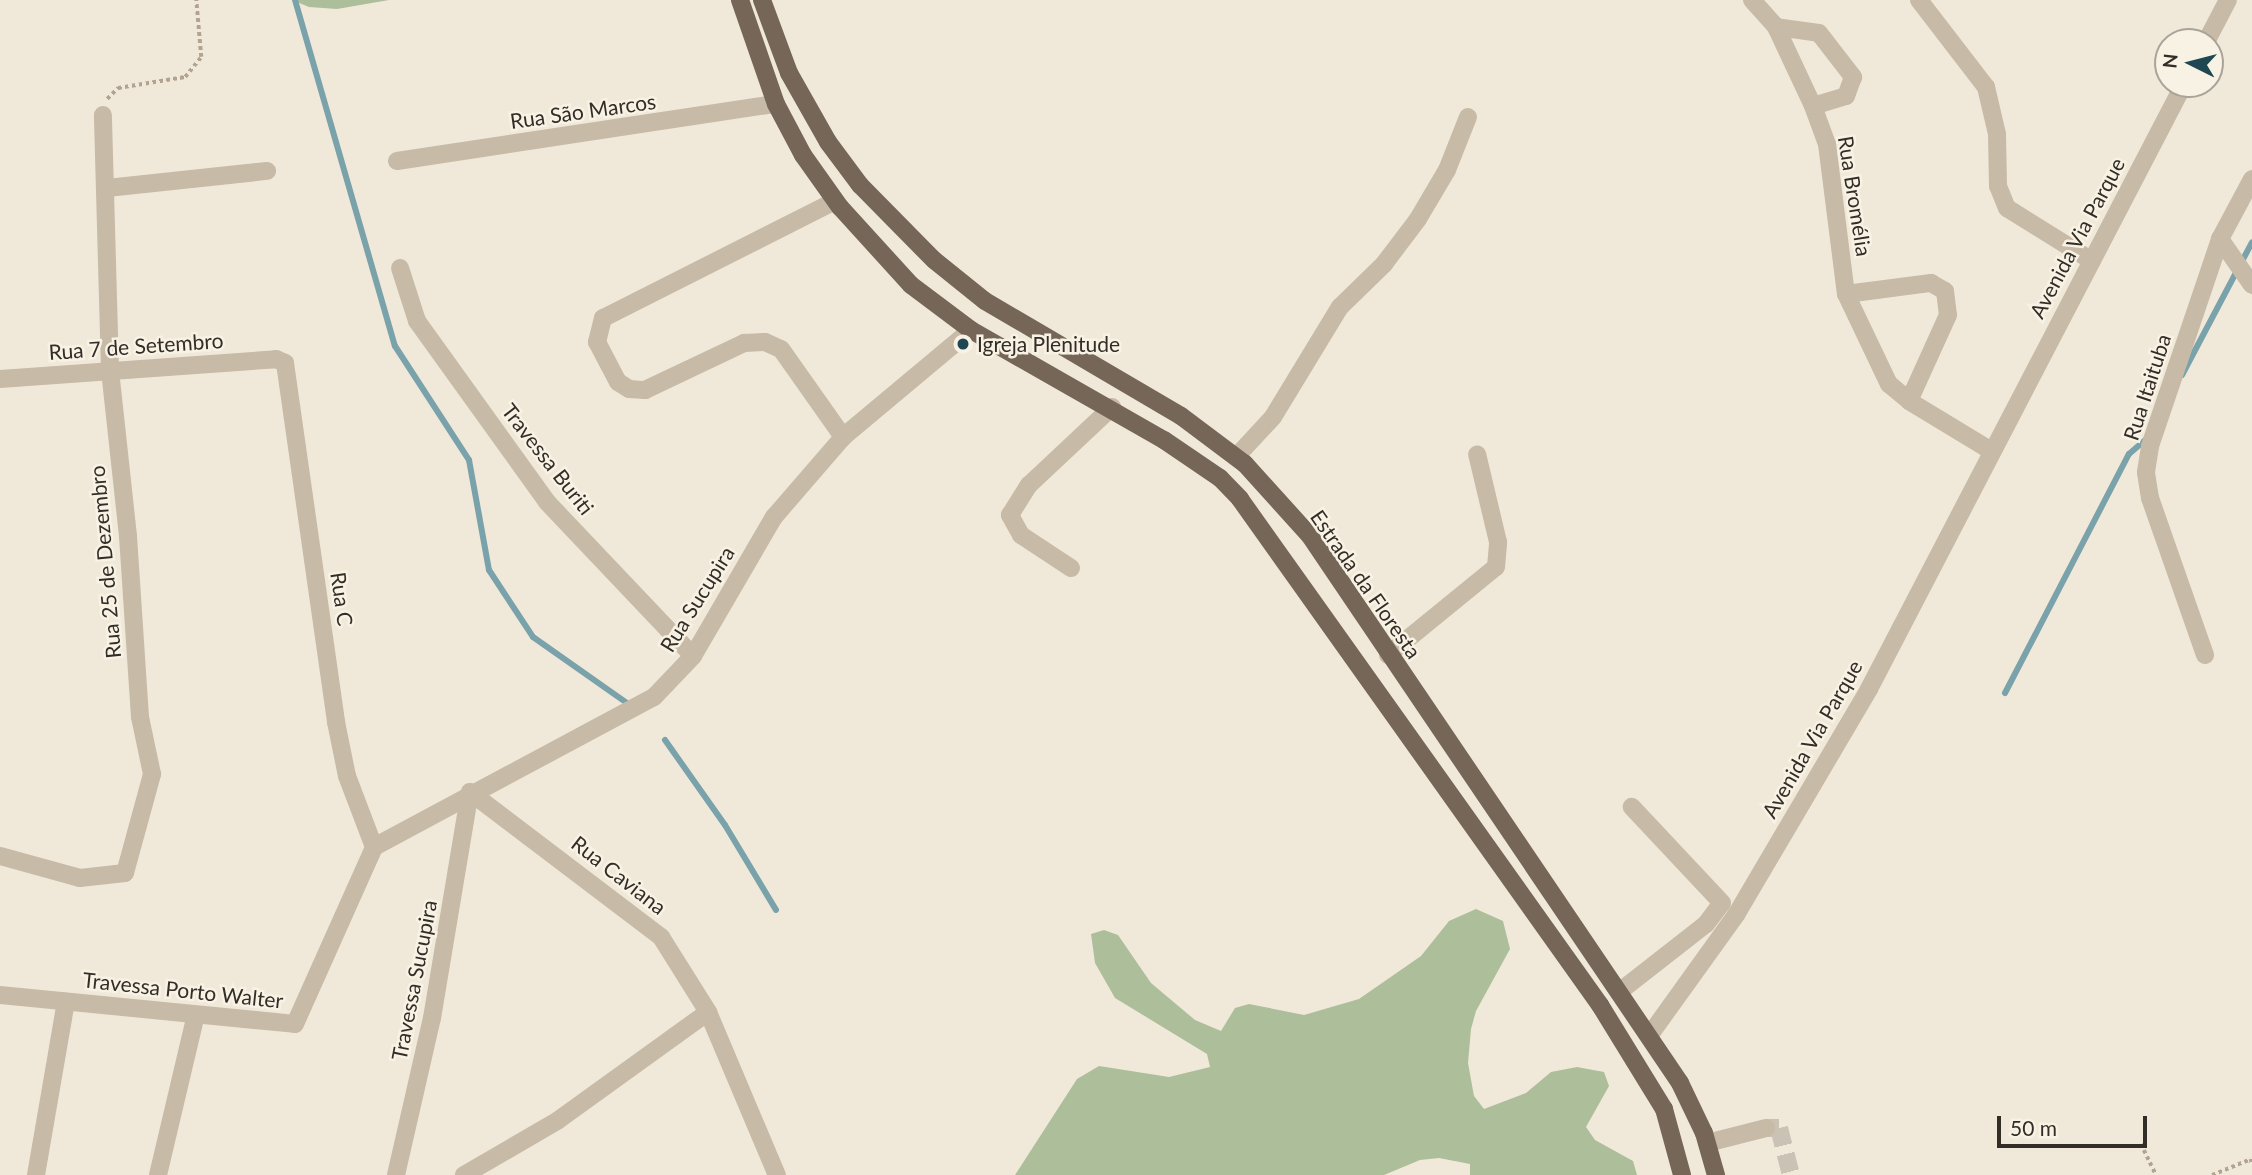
<!DOCTYPE html>
<meta charset="utf-8">
<style>
body{margin:0}
#map{position:relative;width:2252px;height:1175px;overflow:hidden;background:#f0e9d9;font-family:Lato,sans-serif}
div>[style]{position:absolute}
[style*='--x']{left:calc(var(--x)*1px);top:calc(var(--y)*1px);width:calc(var(--w)*1px);rotate:calc(var(--a)*1deg)}
.green>*{inset:0;background:#adbe9a}
.stream>*{height:6px;margin:-3px;padding:0 3px;transform-origin:3px;border-radius:3px;background:#7aa2ab}
.minor-tunnel>*{height:18px;margin-top:-9px;transform-origin:0;background:repeating-linear-gradient(90deg,#cac3b5 0 18px,transparent 0 27px)}
.path>*{height:3.5px;margin-top:-1.75px;transform-origin:0;background:repeating-linear-gradient(90deg,#b3a491 0 3.5px,transparent 0 7px)}
.minor>*{height:18px;margin:-9px;padding:0 9px;transform-origin:9px;border-radius:9px;background:#c7baa6}
.major>*{height:18px;margin:-9px;padding:0 9px;transform-origin:9px;border-radius:9px;background:#756658}
.dots>*{width:19px;height:19px;translate:-50% -50%;box-sizing:border-box;border:4px solid #f8f2e5;border-radius:50%}
span{translate:-50% -50%;white-space:nowrap;text-align:center;line-height:1.15;-webkit-text-stroke:5px #f8f2e5;paint-order:stroke}
.street-label{font-size:21px;color:#332d27}
.poi-label{font-size:21px;color:#332d27}
.left{translate:0 -50%;text-align:left}
.north{position:absolute;left:2154px;top:28px;width:70px;height:70px;box-sizing:border-box;background:#f8f2e5;border:2px solid #a9a399;border-radius:50%;rotate:276deg;font-size:19px;font-weight:700;line-height:28px;text-align:center;color:#332d27}
.north::after{content:'';display:block;margin:auto;width:24px;height:32px;background:#1f4752;clip-path:polygon(50% 0,100% 100%,50% 72%,0 100%)}
.scale{position:absolute;left:1997px;top:1116px;width:150px;height:32px;box-sizing:border-box;border:4px solid #332d27;border-top:0;padding-left:9px;font-size:21px;line-height:24px;white-space:nowrap;color:#332d27;-webkit-text-stroke:5px #f8f2e5;paint-order:stroke}
</style>
<div id="map">
<div class="green">
<div style="clip-path:polygon(292px 0,389px 0,337px 9px,309px 7px)"></div>
<div style="clip-path:polygon(1476px 909px,1503px 921px,1510px 949px,1476px 1011px,1471px 1029px,1468px 1063px,1474px 1096px,1484px 1109px,1526px 1093px,1551px 1072px,1577px 1067px,1604px 1072px,1609px 1086px,1586px 1127px,1595px 1140px,1633px 1161px,1637px 1175px,1470px 1175px,1470px 1164px,1439px 1158px,1420px 1160px,1384px 1175px,1015px 1175px,1077px 1079px,1099px 1066px,1169px 1077px,1210px 1067px,1207px 1054px,1115px 998px,1095px 963px,1091px 934px,1104px 930px,1118px 935px,1151px 983px,1195px 1020px,1221px 1031px,1235px 1008px,1249px 1004px,1304px 1015px,1359px 999px,1421px 956px,1449px 921px)"></div>
</div>
<div class="stream">
<div style="--x:295;--y:0;--w:360;--a:73.9"></div>
<div style="--x:395;--y:346;--w:136;--a:57"></div>
<div style="--x:469;--y:460;--w:112;--a:79.7"></div>
<div style="--x:489;--y:570;--w:80;--a:56.7"></div>
<div style="--x:533;--y:637;--w:115;--a:35.1"></div>
<div style="--x:2182;--y:375;--w:150;--a:-62.2"></div>
<div style="--x:2005;--y:693;--w:269;--a:-62.6"></div>
<div style="--x:2129;--y:454;--w:23;--a:-41"></div>
<div style="--x:665;--y:740;--w:104;--a:54.8"></div>
<div style="--x:725;--y:825;--w:99;--a:59"></div>
</div>
<div class="minor-tunnel">
<div style="--x:1766;--y:1128;--w:13;--a:0"></div>
<div style="--x:1779;--y:1128;--w:49;--a:75.7"></div>
</div>
<div class="path">
<div style="--x:107;--y:99;--w:16;--a:-45"></div>
<div style="--x:118;--y:88;--w:68;--a:-9.3"></div>
<div style="--x:185;--y:77;--w:26;--a:-51"></div>
<div style="--x:201;--y:57;--w:57;--a:-95"></div>
<div style="--x:2141;--y:1144;--w:34;--a:64"></div>
<div style="--x:2212;--y:1175;--w:42;--a:-22.3"></div>
<div style="--x:2251;--y:1159;--w:5;--a:79"></div>
</div>
<div class="minor">
<div style="--x:1752;--y:0;--w:36;--a:48"></div>
<div style="--x:1776;--y:27;--w:87;--a:64.9"></div>
<div style="--x:1813;--y:106;--w:40;--a:69.8"></div>
<div style="--x:1827;--y:144;--w:151;--a:82.8"></div>
<div style="--x:1846;--y:294;--w:100;--a:64.5"></div>
<div style="--x:1889;--y:384;--w:26;--a:40"></div>
<div style="--x:1909;--y:401;--w:95;--a:31.2"></div>
<div style="--x:1919;--y:0;--w:110;--a:52.4"></div>
<div style="--x:1986;--y:87;--w:48;--a:76.8"></div>
<div style="--x:1997;--y:134;--w:52;--a:88.9"></div>
<div style="--x:1998;--y:186;--w:24;--a:68"></div>
<div style="--x:2007;--y:208;--w:100;--a:31.9"></div>
<div style="--x:1776;--y:27;--w:43;--a:7.9"></div>
<div style="--x:1819;--y:33;--w:56;--a:52.3"></div>
<div style="--x:1853;--y:77;--w:20;--a:110"></div>
<div style="--x:1846;--y:96;--w:34;--a:163"></div>
<div style="--x:2206;--y:42;--w:47;--a:-62.4"></div>
<div style="--x:397;--y:161;--w:383;--a:-8.6"></div>
<div style="--x:107;--y:188;--w:161;--a:-6.1"></div>
<div style="--x:835;--y:201;--w:260;--a:153.2"></div>
<div style="--x:603;--y:318;--w:25;--a:104"></div>
<div style="--x:597;--y:342;--w:45;--a:62.3"></div>
<div style="--x:618;--y:382;--w:13;--a:32"></div>
<div style="--x:629;--y:389;--w:16;--a:4"></div>
<div style="--x:645;--y:390;--w:110;--a:-25.4"></div>
<div style="--x:744;--y:343;--w:21;--a:-3"></div>
<div style="--x:765;--y:342;--w:17;--a:24"></div>
<div style="--x:781;--y:349;--w:108;--a:54.8"></div>
<div style="--x:2220;--y:239;--w:56;--a:55.2"></div>
<div style="--x:400;--y:268;--w:56;--a:72.2"></div>
<div style="--x:417;--y:321;--w:223;--a:54.3"></div>
<div style="--x:547;--y:502;--w:212;--a:46.5"></div>
<div style="--x:1846;--y:294;--w:86;--a:-7.4"></div>
<div style="--x:1931;--y:283;--w:16;--a:30"></div>
<div style="--x:1945;--y:291;--w:24;--a:83"></div>
<div style="--x:1948;--y:315;--w:94;--a:114.4"></div>
<div style="--x:0;--y:379;--w:277;--a:-4.1"></div>
<div style="--x:276;--y:359;--w:10;--a:24"></div>
<div style="--x:285;--y:363;--w:363;--a:81.9"></div>
<div style="--x:336;--y:722;--w:55;--a:78.5"></div>
<div style="--x:347;--y:776;--w:76;--a:69.2"></div>
<div style="--x:1236;--y:457;--w:54;--a:-47.2"></div>
<div style="--x:1273;--y:417;--w:129;--a:-58.7"></div>
<div style="--x:1340;--y:307;--w:62;--a:-44.3"></div>
<div style="--x:1384;--y:264;--w:56;--a:-52.9"></div>
<div style="--x:1418;--y:219;--w:57;--a:-59.4"></div>
<div style="--x:1447;--y:170;--w:57;--a:-68.4"></div>
<div style="--x:1071;--y:568;--w:60;--a:-146.6"></div>
<div style="--x:1021;--y:535;--w:23;--a:-119"></div>
<div style="--x:1010;--y:515;--w:36;--a:-58"></div>
<div style="--x:1029;--y:485;--w:114;--a:-43.2"></div>
<div style="--x:1388;--y:655;--w:139;--a:-39.2"></div>
<div style="--x:1496;--y:567;--w:25;--a:-85"></div>
<div style="--x:1498;--y:542;--w:90;--a:-103.4"></div>
<div style="--x:2205;--y:655;--w:166;--a:-109.3"></div>
<div style="--x:2150;--y:498;--w:26;--a:-99"></div>
<div style="--x:2146;--y:472;--w:26;--a:-81"></div>
<div style="--x:2150;--y:446;--w:219;--a:-71.3"></div>
<div style="--x:2220;--y:239;--w:68;--a:-61.9"></div>
<div style="--x:374;--y:847;--w:318;--a:-28.2"></div>
<div style="--x:654;--y:697;--w:57;--a:-46.4"></div>
<div style="--x:693;--y:656;--w:161;--a:-59.8"></div>
<div style="--x:774;--y:517;--w:106;--a:-49.2"></div>
<div style="--x:843;--y:437;--w:167;--a:-39.9"></div>
<div style="--x:0;--y:856;--w:83;--a:15.4"></div>
<div style="--x:80;--y:878;--w:45;--a:-6.3"></div>
<div style="--x:125;--y:873;--w:103;--a:-74.7"></div>
<div style="--x:152;--y:774;--w:58;--a:-101.9"></div>
<div style="--x:140;--y:717;--w:181;--a:-93.8"></div>
<div style="--x:128;--y:536;--w:167;--a:-96.2"></div>
<div style="--x:110;--y:370;--w:255;--a:-91.6"></div>
<div style="--x:1619;--y:992;--w:110;--a:-38"></div>
<div style="--x:1706;--y:924;--w:26;--a:-53"></div>
<div style="--x:1722;--y:903;--w:132;--a:-133.2"></div>
<div style="--x:0;--y:995;--w:296;--a:5.6"></div>
<div style="--x:295;--y:1024;--w:194;--a:-65.9"></div>
<div style="--x:1649;--y:1036;--w:149;--a:-54.3"></div>
<div style="--x:1736;--y:915;--w:262;--a:-59.5"></div>
<div style="--x:1869;--y:689;--w:682;--a:-62.5"></div>
<div style="--x:1707;--y:1143;--w:61;--a:-14.3"></div>
<div style="--x:36;--y:1175;--w:176;--a:-80.2"></div>
<div style="--x:158;--y:1175;--w:161;--a:-76.7"></div>
<div style="--x:396;--y:1175;--w:161;--a:-77.1"></div>
<div style="--x:432;--y:1018;--w:229;--a:-80.5"></div>
<div style="--x:470;--y:792;--w:240;--a:37.2"></div>
<div style="--x:661;--y:937;--w:89;--a:57.9"></div>
<div style="--x:708;--y:1012;--w:177;--a:67.1"></div>
<div style="--x:464;--y:1175;--w:108;--a:-30.1"></div>
<div style="--x:557;--y:1121;--w:186;--a:-35.8"></div>
</div>
<div class="major">
<div style="--x:740;--y:0;--w:110;--a:70.9"></div>
<div style="--x:776;--y:104;--w:58;--a:62.1"></div>
<div style="--x:803;--y:155;--w:64;--a:54.6"></div>
<div style="--x:840;--y:207;--w:105;--a:47.7"></div>
<div style="--x:911;--y:285;--w:75;--a:36.9"></div>
<div style="--x:971;--y:330;--w:222;--a:29.7"></div>
<div style="--x:1164;--y:440;--w:68;--a:34.2"></div>
<div style="--x:1220;--y:478;--w:29;--a:46"></div>
<div style="--x:1240;--y:499;--w:621;--a:54.57"></div>
<div style="--x:1600;--y:1005;--w:122;--a:58.4"></div>
<div style="--x:1664;--y:1109;--w:68;--a:74.7"></div>
<div style="--x:762;--y:0;--w:78;--a:69.7"></div>
<div style="--x:789;--y:73;--w:79;--a:60.5"></div>
<div style="--x:828;--y:142;--w:54;--a:53.3"></div>
<div style="--x:860;--y:185;--w:105;--a:45.4"></div>
<div style="--x:934;--y:260;--w:65;--a:38.8"></div>
<div style="--x:985;--y:301;--w:227;--a:30.4"></div>
<div style="--x:1181;--y:416;--w:80;--a:36.9"></div>
<div style="--x:1245;--y:464;--w:97;--a:47.9"></div>
<div style="--x:1310;--y:536;--w:660;--a:55.92"></div>
<div style="--x:1680;--y:1083;--w:55;--a:64.4"></div>
<div style="--x:1704;--y:1133;--w:44;--a:74.1"></div>
</div>
<div class="dots">
<div style="left:963px;top:344px;background:#1f4752"></div>
</div>
<div class="street-label">
<span style="left:583px;top:111px;rotate:-8deg">Rua São Marcos</span>
<span style="left:1855px;top:196px;rotate:81deg">Rua Bromélia</span>
<span style="left:2077px;top:238px;rotate:-62deg">Avenida Via Parque</span>
<span style="left:136px;top:346px;rotate:-4deg">Rua 7 de Setembro</span>
<span style="left:2147px;top:387px;rotate:-72deg">Rua Itaituba</span>
<span style="left:548px;top:459px;rotate:52deg">Travessa Buriti</span>
<span style="left:105px;top:562px;rotate:-95deg">Rua 25 de Dezembro</span>
<span style="left:1366px;top:584px;rotate:55deg">Estrada da Floresta</span>
<span style="left:342px;top:599px;rotate:82deg">Rua C</span>
<span style="left:697px;top:599px;rotate:-58deg">Rua Sucupira</span>
<span style="left:1812px;top:739px;rotate:-60deg">Avenida Via Parque</span>
<span style="left:619px;top:875px;rotate:38deg">Rua Caviana</span>
<span style="left:414px;top:980px;rotate:-79deg">Travessa Sucupira</span>
<span style="left:183px;top:990px;rotate:6deg">Travessa Porto Walter</span>
</div>
<div class="poi-label">
<span class="left" style="left:977px;top:344px">Igreja Plenitude</span>
</div>
<div class="north">N</div>
<div class="scale">50 m</div>
</div>
